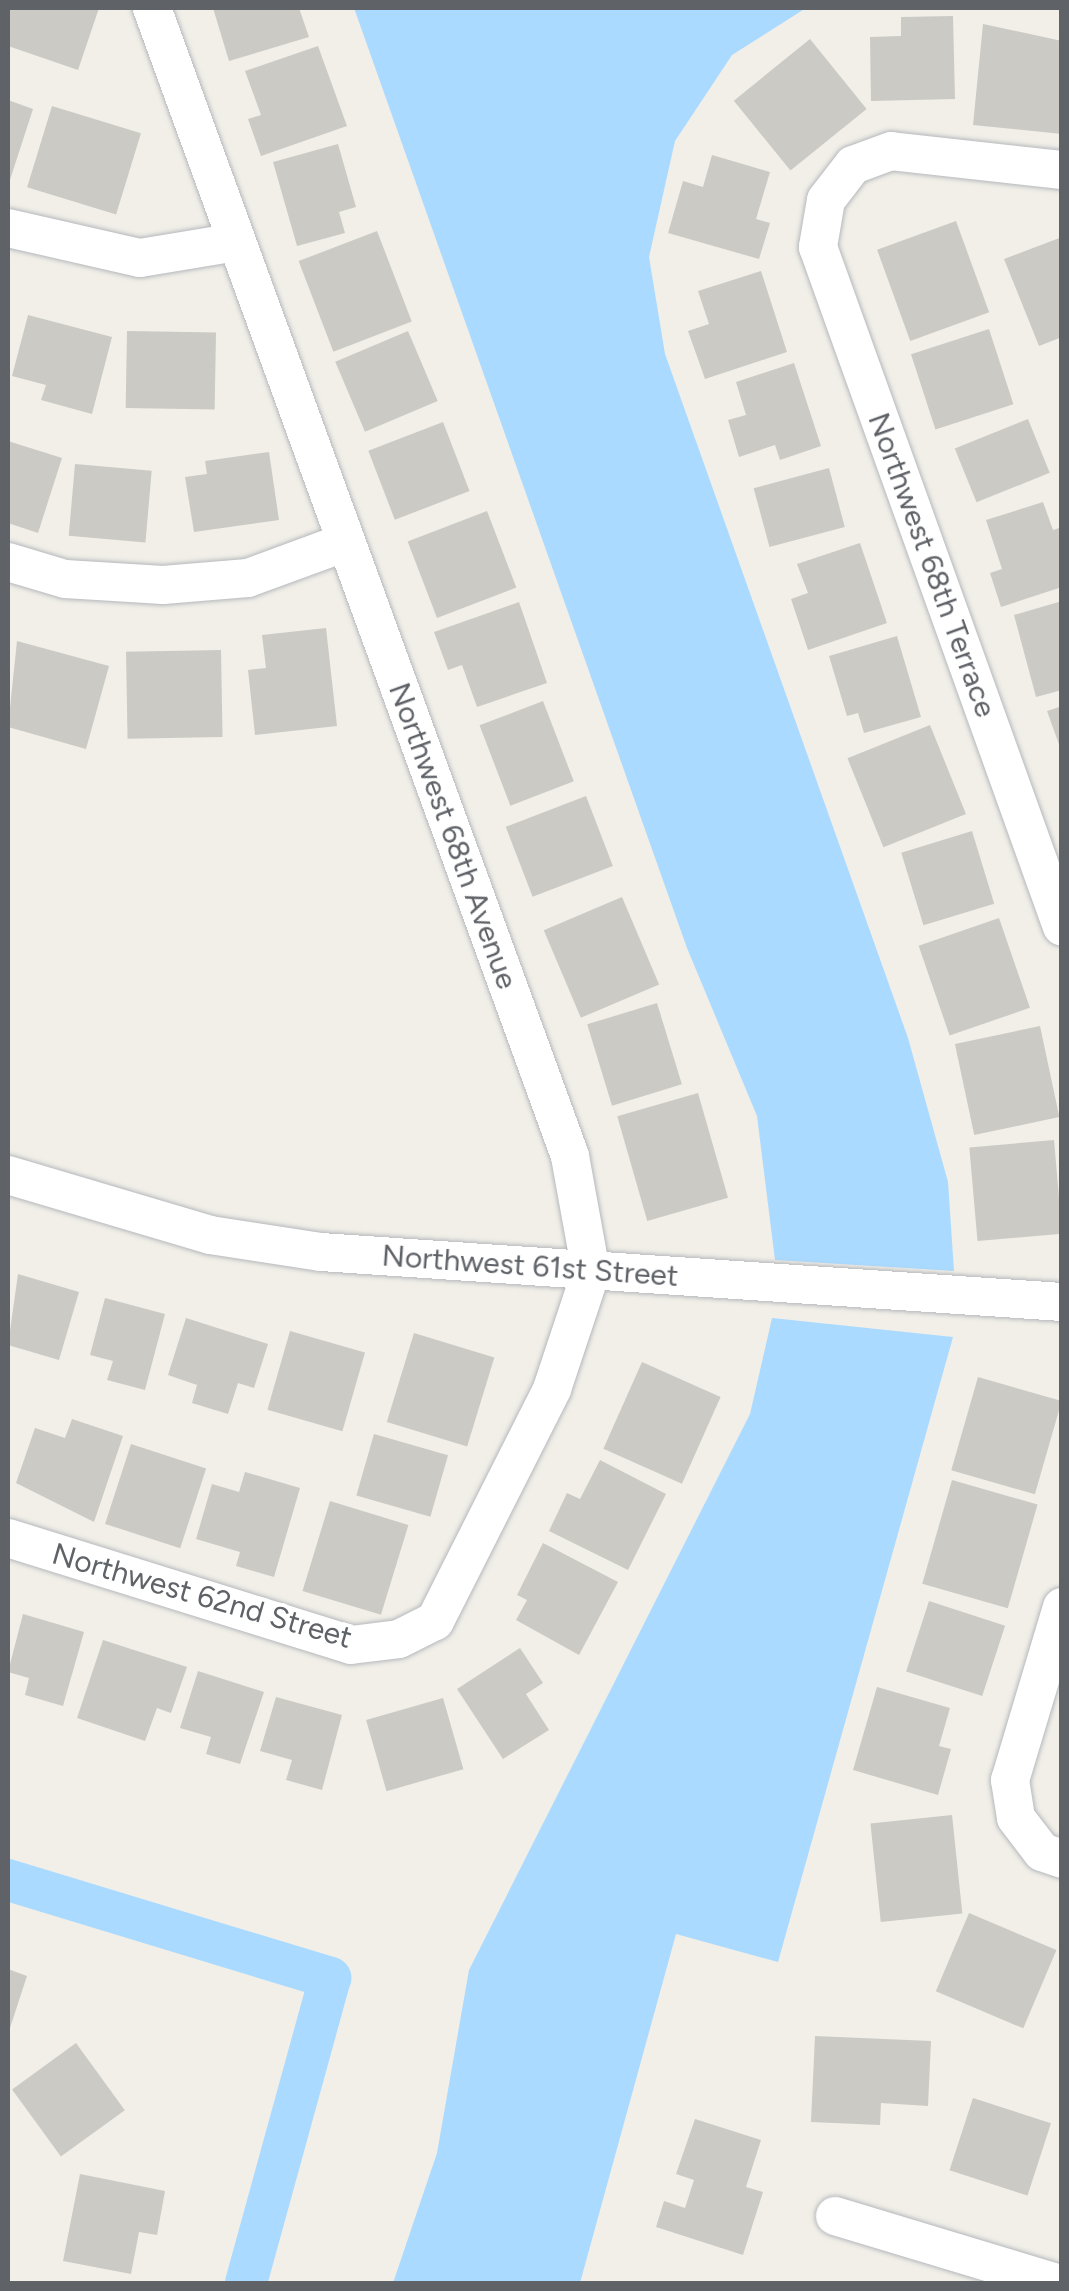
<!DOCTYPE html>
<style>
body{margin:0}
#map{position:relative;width:1069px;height:2291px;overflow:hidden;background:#f1efe8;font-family:Figtree,sans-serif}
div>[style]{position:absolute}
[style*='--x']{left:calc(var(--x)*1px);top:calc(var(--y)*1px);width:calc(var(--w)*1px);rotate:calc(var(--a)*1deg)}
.water>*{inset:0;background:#aadaff}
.canal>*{height:42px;margin:-21px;padding:0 21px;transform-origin:21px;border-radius:21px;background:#aadaff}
.building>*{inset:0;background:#cccac5;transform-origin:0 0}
.roads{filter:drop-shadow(0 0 2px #b5b8bc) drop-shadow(0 0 2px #b5b8bc)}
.minor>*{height:38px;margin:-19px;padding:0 19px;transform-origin:19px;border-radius:19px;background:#fff}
span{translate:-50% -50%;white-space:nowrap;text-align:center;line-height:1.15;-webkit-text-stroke:8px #fff;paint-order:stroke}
.street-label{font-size:30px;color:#5f6368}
.frame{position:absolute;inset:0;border:10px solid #5f6368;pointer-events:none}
</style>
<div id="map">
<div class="water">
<div style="clip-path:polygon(354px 8px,806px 8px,732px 55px,675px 141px,649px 257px,665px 354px,908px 1038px,948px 1182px,954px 1271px,775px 1260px,757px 1116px,687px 948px)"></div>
<div style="clip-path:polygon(772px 1318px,953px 1337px,778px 1962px,676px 1934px,580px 2283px,393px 2283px,437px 2153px,469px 1970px,750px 1414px)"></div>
</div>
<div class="canal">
<div style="--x:8;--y:1880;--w:337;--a:16.9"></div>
<div style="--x:330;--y:1978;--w:317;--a:105.4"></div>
</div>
<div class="building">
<div style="clip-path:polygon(8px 8px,99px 8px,78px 70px,8px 46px)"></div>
<div style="clip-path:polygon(213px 8px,299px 8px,309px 37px,229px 61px)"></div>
<div style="clip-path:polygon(953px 16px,955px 99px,871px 101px,870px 37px,901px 36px,901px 17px)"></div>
<div style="clip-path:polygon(983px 24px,1062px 41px,1062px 134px,973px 125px)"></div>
<div style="left:810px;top:39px;width:90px;height:98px;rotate:51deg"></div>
<div style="clip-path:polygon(318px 46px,347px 126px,261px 156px,248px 119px,261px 115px,245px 71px)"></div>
<div style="clip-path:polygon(8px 100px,33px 109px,8px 186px)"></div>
<div style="left:52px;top:106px;width:93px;height:85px;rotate:17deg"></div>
<div style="clip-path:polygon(338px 144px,356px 207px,339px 212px,345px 233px,297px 246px,273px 162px)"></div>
<div style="clip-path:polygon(712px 155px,770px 172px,756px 219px,770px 223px,759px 259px,668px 233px,683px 181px,703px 187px)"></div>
<div style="left:956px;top:221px;width:97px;height:84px;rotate:70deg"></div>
<div style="left:377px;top:231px;width:97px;height:84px;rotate:69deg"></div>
<div style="clip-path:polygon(1062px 237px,1062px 337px,1039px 346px,1004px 259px)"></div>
<div style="clip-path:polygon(761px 271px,787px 352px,705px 379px,688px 331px,709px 324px,698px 291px)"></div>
<div style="clip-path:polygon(28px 315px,112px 337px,92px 414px,41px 400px,46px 385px,12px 376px)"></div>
<div style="left:989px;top:329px;width:79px;height:82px;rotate:72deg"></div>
<div style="left:127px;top:331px;width:89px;height:77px;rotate:1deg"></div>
<div style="left:408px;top:331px;width:76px;height:79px;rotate:67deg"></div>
<div style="clip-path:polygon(794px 363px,821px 446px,780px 460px,775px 445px,739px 457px,728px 420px,746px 415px,736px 382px)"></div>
<div style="left:1028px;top:419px;width:58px;height:79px;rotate:68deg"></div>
<div style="left:443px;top:422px;width:74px;height:80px;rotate:69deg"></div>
<div style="clip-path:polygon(8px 441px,62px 458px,38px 533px,8px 523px)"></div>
<div style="clip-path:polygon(269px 452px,279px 520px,194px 532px,185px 477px,207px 474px,205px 461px)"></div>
<div style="left:75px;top:464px;width:77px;height:72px;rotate:5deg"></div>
<div style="left:829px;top:468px;width:61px;height:78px;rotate:75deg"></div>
<div style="clip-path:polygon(1043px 502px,1053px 530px,1062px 527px,1062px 587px,1001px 607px,990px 573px,1002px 569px,986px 520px)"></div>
<div style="left:487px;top:511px;width:82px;height:85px;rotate:69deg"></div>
<div style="clip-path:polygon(860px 543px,887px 623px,808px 650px,791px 599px,808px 593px,797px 564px)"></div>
<div style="clip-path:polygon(1062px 601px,1062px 690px,1036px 697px,1014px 615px)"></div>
<div style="clip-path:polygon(519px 602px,547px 683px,477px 707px,462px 665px,448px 670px,434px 632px)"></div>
<div style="clip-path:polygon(326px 628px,337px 726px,255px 735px,248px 670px,266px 668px,262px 635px)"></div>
<div style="clip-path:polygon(897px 636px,921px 717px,864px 733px,858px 713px,847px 716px,829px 656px)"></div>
<div style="clip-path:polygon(17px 641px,109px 666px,86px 749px,8px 727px)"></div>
<div style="left:221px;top:650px;width:87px;height:95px;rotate:89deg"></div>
<div style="left:543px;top:701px;width:86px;height:68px;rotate:69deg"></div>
<div style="clip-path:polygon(1062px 706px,1062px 750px,1061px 750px,1047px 711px)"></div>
<div style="left:930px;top:725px;width:96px;height:89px;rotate:68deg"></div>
<div style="left:586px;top:796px;width:75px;height:86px;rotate:69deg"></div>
<div style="left:972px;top:831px;width:76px;height:74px;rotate:73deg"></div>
<div style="left:622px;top:897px;width:95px;height:85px;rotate:67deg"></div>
<div style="left:999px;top:918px;width:95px;height:85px;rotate:71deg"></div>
<div style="left:657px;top:1003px;width:85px;height:73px;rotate:73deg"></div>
<div style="left:1040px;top:1026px;width:93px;height:87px;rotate:78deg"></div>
<div style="left:698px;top:1093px;width:109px;height:84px;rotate:74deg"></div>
<div style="left:1054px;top:1140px;width:94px;height:85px;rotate:85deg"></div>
<div style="clip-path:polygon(18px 1274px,79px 1292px,59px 1360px,8px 1345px)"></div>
<div style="clip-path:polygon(105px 1298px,165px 1314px,145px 1390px,107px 1380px,113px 1361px,90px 1355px)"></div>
<div style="clip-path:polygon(186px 1318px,268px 1344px,254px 1388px,238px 1383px,228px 1414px,192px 1403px,197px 1385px,168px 1375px)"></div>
<div style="left:290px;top:1331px;width:78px;height:82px;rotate:16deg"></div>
<div style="left:414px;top:1333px;width:84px;height:93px;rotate:17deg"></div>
<div style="left:642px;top:1362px;width:86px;height:95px;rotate:24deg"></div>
<div style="left:978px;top:1377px;width:87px;height:97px;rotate:16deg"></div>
<div style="clip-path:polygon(72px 1419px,123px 1436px,94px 1522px,16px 1483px,35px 1428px,65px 1438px)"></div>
<div style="left:374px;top:1434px;width:77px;height:64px;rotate:16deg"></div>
<div style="left:131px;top:1444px;width:79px;height:84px;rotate:18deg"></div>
<div style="clip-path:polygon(600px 1460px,666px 1494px,628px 1570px,549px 1531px,567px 1493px,580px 1499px)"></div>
<div style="clip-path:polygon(245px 1472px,300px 1488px,274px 1577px,236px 1566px,240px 1552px,196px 1539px,212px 1484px,239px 1492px)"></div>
<div style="left:952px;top:1480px;width:89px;height:108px;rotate:16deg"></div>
<div style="left:330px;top:1501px;width:82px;height:94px;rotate:17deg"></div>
<div style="clip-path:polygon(543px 1543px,618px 1582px,579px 1655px,516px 1620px,527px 1600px,517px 1595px)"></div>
<div style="left:929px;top:1601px;width:80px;height:74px;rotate:18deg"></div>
<div style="clip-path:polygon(23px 1614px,84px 1632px,63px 1706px,25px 1695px,29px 1678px,8px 1672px)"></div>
<div style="clip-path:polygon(103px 1640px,187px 1667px,171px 1713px,157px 1708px,145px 1741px,77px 1718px)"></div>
<div style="clip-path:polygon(520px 1648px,543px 1683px,526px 1694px,549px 1730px,503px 1759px,457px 1689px)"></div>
<div style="clip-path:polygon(198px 1671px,264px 1692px,240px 1764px,206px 1754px,211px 1737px,180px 1728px)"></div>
<div style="clip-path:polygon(877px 1687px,950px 1708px,939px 1746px,951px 1749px,938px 1795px,853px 1770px)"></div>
<div style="clip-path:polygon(276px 1697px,342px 1715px,322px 1790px,286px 1780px,292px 1760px,260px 1751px)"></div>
<div style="left:443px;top:1698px;width:74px;height:80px;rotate:74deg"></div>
<div style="left:952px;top:1815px;width:99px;height:82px;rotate:84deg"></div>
<div style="left:969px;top:1913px;width:95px;height:85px;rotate:23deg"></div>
<div style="clip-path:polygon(8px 1969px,27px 1976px,8px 2034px)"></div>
<div style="clip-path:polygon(815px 2036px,931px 2041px,928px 2106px,881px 2103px,880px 2125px,811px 2122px)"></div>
<div style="left:76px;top:2043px;width:83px;height:79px;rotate:54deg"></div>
<div style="left:973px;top:2098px;width:82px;height:76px;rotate:18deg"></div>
<div style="clip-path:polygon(695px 2119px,761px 2140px,746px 2187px,763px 2192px,743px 2255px,656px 2227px,664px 2201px,685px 2208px,694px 2180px,676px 2174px)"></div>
<div style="clip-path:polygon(80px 2174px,165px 2191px,157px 2235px,139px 2232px,131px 2274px,63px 2261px)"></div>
</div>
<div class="roads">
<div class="minor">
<div style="--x:1062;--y:170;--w:172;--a:-173.7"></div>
<div style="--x:891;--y:151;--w:40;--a:159.8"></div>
<div style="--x:853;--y:165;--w:44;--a:127.6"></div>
<div style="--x:826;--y:200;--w:48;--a:99.7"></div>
<div style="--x:818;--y:247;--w:722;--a:70.26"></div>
<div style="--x:8;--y:228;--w:135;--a:12.8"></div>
<div style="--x:140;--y:258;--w:92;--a:-9.4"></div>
<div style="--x:8;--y:562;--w:59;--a:16.6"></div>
<div style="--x:65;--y:579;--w:98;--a:3.5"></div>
<div style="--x:163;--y:585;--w:85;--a:-4.7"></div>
<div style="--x:248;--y:578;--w:104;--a:-20.2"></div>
<div style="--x:8;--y:1175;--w:211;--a:16.5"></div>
<div style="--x:210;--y:1235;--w:112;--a:8.7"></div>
<div style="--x:321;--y:1252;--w:743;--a:3.86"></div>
<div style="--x:8;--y:1538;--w:359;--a:17.3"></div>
<div style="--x:351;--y:1645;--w:48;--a:-7.1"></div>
<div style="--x:399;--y:1639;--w:40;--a:-26.6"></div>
<div style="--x:435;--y:1621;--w:260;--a:-63.2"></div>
<div style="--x:552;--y:1389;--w:123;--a:-71.6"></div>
<div style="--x:591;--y:1272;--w:118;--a:-100.3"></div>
<div style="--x:570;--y:1156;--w:1222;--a:-110.01"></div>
<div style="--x:1062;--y:1607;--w:181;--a:106.7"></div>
<div style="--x:1010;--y:1780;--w:38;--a:81"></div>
<div style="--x:1016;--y:1818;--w:43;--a:52.6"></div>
<div style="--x:1042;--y:1852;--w:21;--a:19"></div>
<div style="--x:835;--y:2216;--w:235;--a:16.8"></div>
</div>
</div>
<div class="street-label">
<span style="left:932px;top:565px;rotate:70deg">Northwest 68th Terrace</span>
<span style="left:453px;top:836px;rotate:70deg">Northwest 68th Avenue</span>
<span style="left:530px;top:1266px;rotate:4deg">Northwest 61st Street</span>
<span style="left:202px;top:1596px;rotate:16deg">Northwest 62nd Street</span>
</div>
<div class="frame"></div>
</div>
